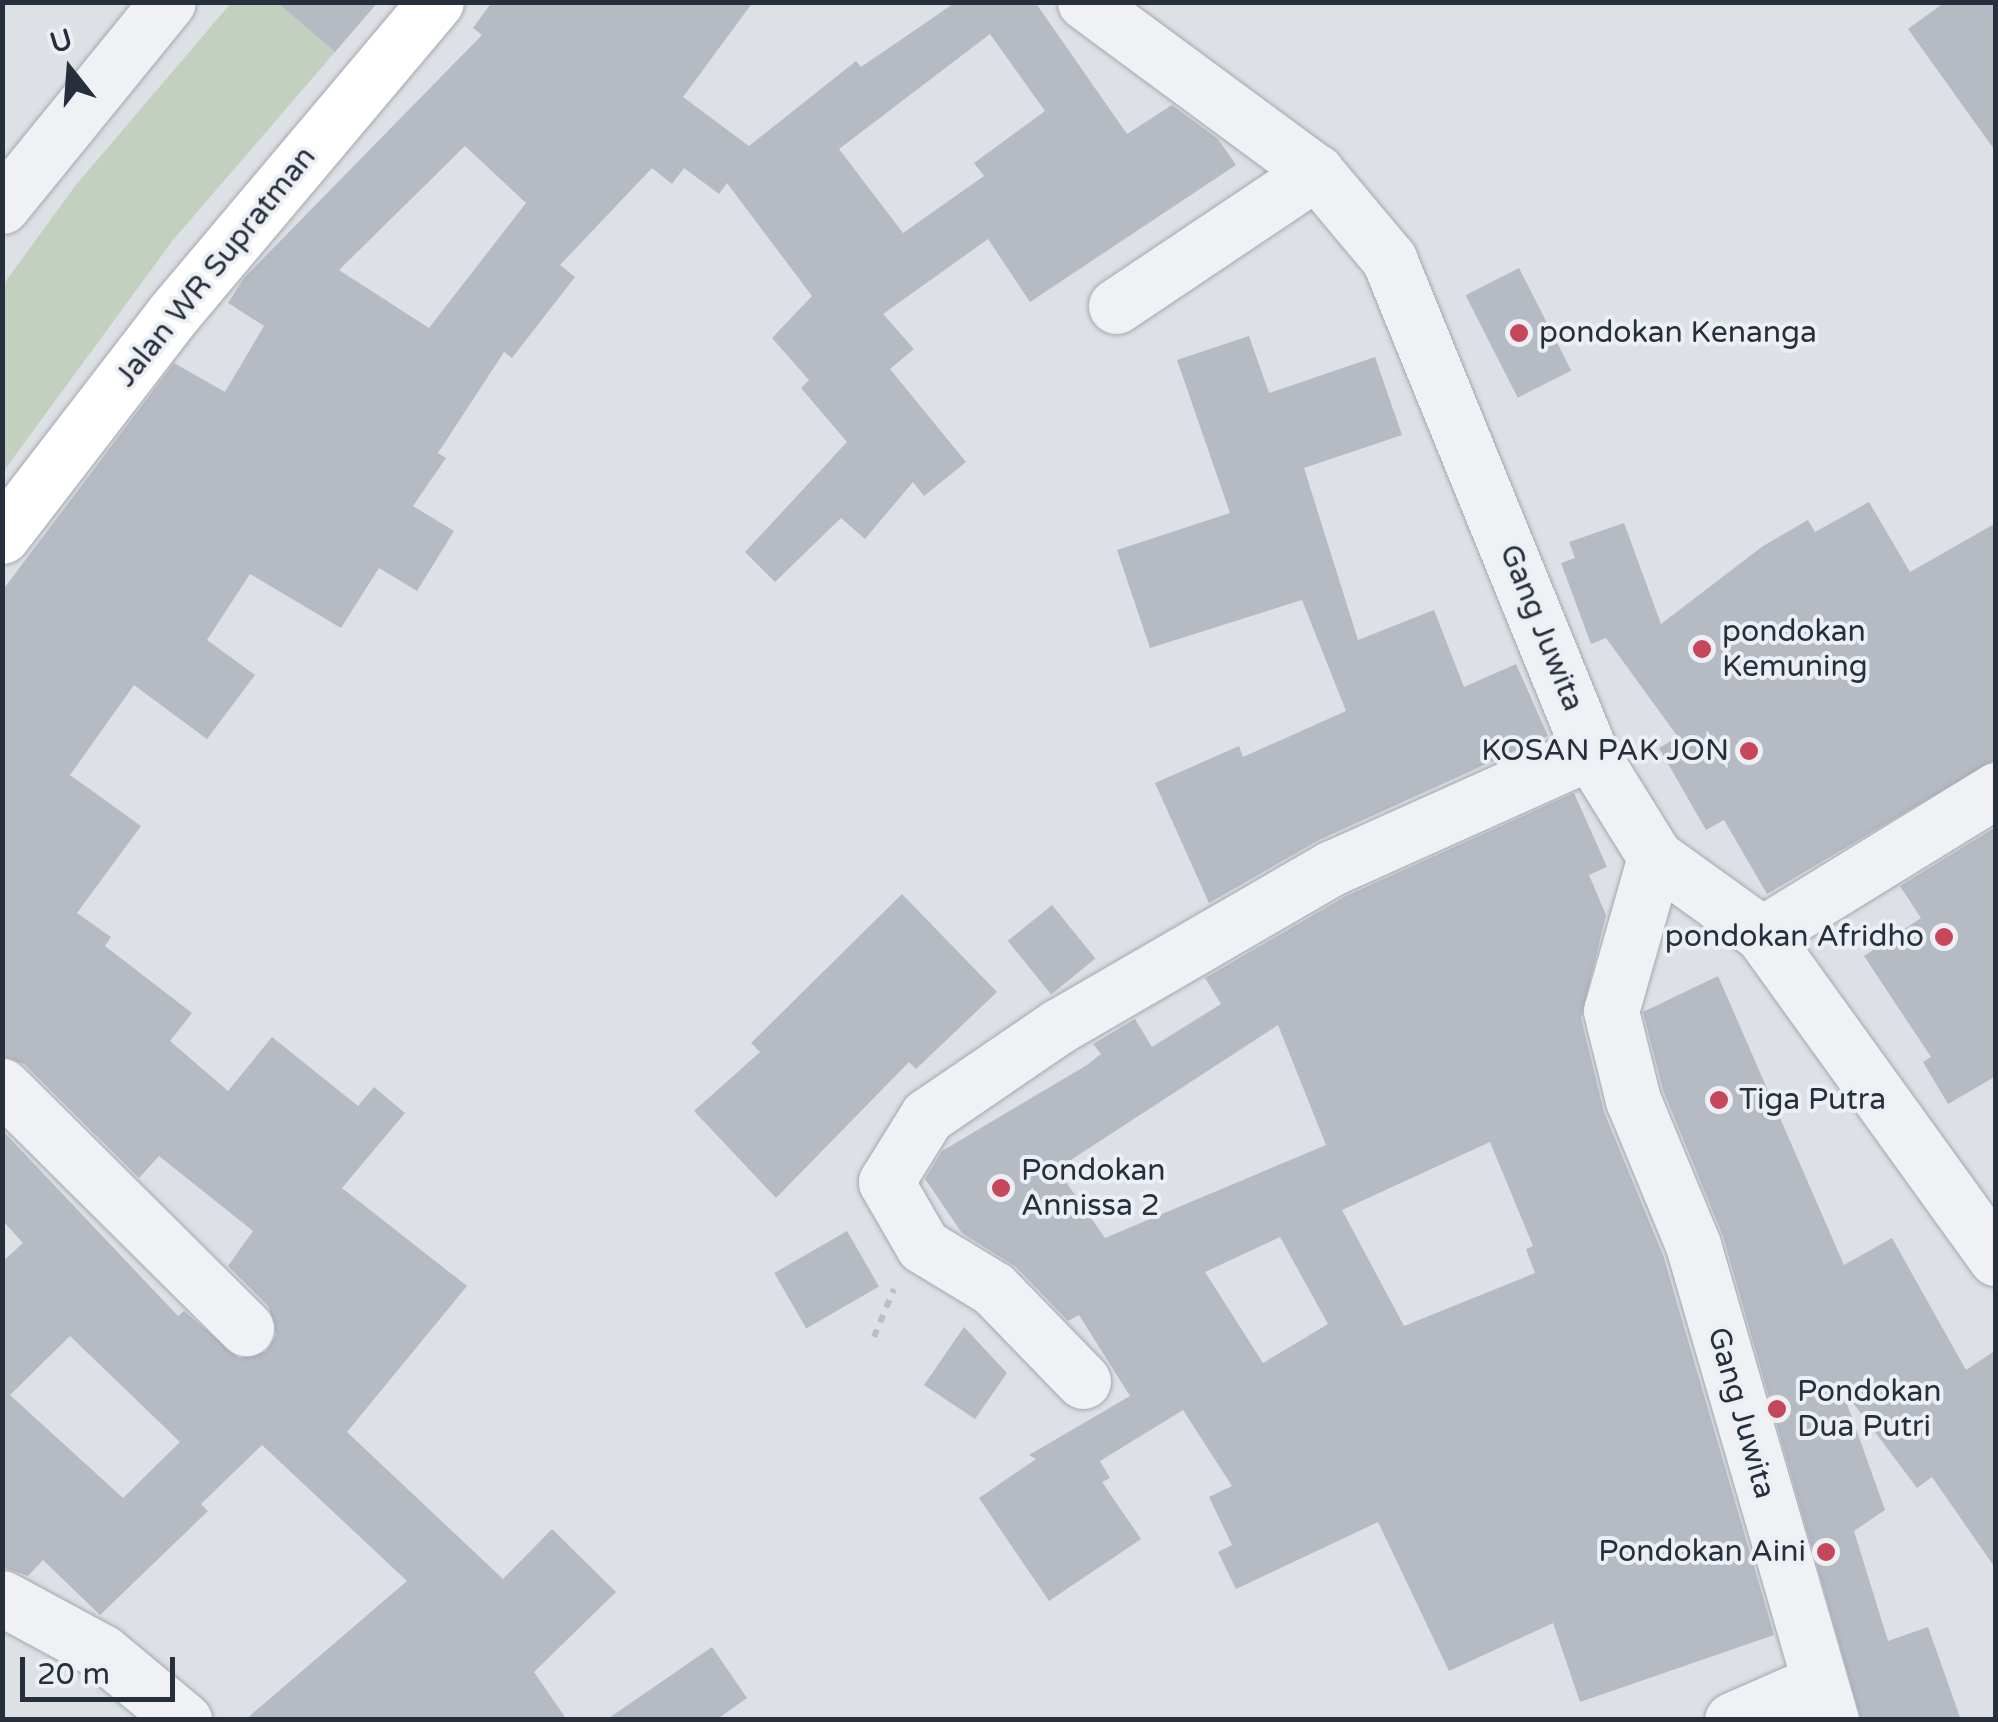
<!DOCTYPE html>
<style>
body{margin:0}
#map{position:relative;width:1998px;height:1722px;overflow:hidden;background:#dde1e6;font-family:"Varela Round",sans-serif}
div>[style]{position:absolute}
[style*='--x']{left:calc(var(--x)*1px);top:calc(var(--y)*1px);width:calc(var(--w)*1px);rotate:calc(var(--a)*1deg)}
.green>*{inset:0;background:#c3d0bf}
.building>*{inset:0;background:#b5bac3;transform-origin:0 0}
.path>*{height:6px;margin-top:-3px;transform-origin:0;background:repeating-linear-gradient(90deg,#bcbfc5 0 8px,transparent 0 16px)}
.roads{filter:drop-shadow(0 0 2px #a3a8b0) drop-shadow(0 0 2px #a3a8b0)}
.minor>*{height:55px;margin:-27.5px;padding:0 27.5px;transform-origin:27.5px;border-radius:27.5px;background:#f0f1f5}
.highway>*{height:55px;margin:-27.5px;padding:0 27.5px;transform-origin:27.5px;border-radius:27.5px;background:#fff}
.dots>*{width:28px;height:28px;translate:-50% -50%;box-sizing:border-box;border:5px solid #eceff4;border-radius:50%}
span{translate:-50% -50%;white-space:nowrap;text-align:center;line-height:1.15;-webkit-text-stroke:8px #eceff4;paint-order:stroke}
.street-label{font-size:30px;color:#272f3c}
.poi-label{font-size:30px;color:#272f3c}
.left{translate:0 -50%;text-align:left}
.right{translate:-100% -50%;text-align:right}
.frame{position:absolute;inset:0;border:5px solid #272f3c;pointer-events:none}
.north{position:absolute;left:20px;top:20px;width:100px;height:100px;-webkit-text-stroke:8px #eceff4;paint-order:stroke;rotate:343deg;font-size:28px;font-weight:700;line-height:40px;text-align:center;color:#272f3c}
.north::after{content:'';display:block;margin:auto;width:35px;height:45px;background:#272f3c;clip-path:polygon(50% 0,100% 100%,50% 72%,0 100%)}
.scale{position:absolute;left:20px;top:1657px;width:155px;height:45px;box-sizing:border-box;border:5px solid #272f3c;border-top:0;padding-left:12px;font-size:30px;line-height:35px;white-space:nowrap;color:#272f3c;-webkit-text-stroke:8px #eceff4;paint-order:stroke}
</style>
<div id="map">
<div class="green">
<div style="clip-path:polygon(231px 3px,309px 3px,296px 18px,335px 52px,173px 240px,3px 472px,3px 285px,75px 186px)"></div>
</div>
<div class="building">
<div style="clip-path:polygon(277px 2px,378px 2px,335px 52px)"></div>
<div style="clip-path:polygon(evenodd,492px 2px,753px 2px,683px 97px,749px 146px,856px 61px,861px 67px,956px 2px,1035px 2px,1127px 134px,1172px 105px,1218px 139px,1236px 165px,1030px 302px,988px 239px,883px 314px,914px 349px,890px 369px,966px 462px,924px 496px,913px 482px,865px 539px,841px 518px,775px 582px,745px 552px,847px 442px,801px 388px,809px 380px,772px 338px,812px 296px,727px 183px,719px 194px,684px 168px,672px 184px,652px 168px,560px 265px,575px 277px,512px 358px,504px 352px,438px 453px,446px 458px,413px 506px,454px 531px,417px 591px,379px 568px,341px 628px,250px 574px,207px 640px,255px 675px,207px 739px,134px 685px,70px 775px,141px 826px,77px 913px,111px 937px,105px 946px,192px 1013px,170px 1041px,228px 1091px,272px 1037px,358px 1106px,374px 1087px,405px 1113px,342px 1188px,467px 1286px,347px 1432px,503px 1579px,552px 1529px,616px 1592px,534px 1672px,567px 1720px,245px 1720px,407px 1581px,262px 1445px,201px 1504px,208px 1511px,100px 1615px,43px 1560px,28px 1576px,2px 1567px,2px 1262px,23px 1243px,2px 1220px,2px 1130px,178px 1316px,184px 1311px,239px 1358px,267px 1351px,276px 1335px,269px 1307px,228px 1266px,253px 1231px,159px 1156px,139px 1178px,24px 1064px,2px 1056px,2px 591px,174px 363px,225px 392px,264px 326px,228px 303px,244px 278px,482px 35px,473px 28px,492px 2px,990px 34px,1045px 111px,974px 163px,984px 176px,903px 233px,839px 149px,990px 34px,492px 2px,465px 146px,526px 203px,429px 328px,339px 270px,465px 146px,492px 2px,70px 1336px,180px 1442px,123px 1498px,10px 1395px,70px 1336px)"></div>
<div style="clip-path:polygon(1945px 2px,1996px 2px,1996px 152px,1908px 29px)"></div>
<div style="left:1519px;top:268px;width:115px;height:60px;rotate:63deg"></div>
<div style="clip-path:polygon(1249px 336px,1269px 393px,1375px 357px,1402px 435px,1304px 468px,1358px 640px,1434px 610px,1464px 687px,1516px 664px,1548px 736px,1319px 840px,1209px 903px,1155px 783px,1239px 746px,1243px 757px,1346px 711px,1302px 600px,1150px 648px,1117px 550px,1230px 513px,1177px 360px)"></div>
<div style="clip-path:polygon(1869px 502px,1910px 572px,1996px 523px,1996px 759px,1767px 894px,1724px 820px,1706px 830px,1659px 748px,1678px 737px,1606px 638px,1591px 644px,1561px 563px,1575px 558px,1569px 542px,1624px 523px,1661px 624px,1763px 546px,1808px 520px,1815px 532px)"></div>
<div style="clip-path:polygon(evenodd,1574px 793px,1607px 867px,1589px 875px,1606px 915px,1581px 1018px,1604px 1112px,1663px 1255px,1774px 1635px,1580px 1702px,1553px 1623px,1449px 1671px,1378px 1522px,1236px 1589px,1218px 1552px,1232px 1545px,1209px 1497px,1232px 1486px,1183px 1410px,1100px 1461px,1110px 1478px,1102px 1482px,1141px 1539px,1049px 1601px,979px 1498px,1036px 1459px,1029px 1455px,1130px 1396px,1079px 1315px,1068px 1321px,1016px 1267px,962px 1233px,925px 1179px,942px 1151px,1087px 1065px,1101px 1054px,1093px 1044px,1135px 1019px,1152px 1047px,1221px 1004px,1205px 978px,1346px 896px,1574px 793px,1278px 1025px,1326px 1145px,1105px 1238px,1057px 1169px,1278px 1025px,1574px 793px,1490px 1142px,1533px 1246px,1526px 1249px,1535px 1273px,1404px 1326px,1342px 1210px,1490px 1142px,1574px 793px,1280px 1237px,1328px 1324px,1263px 1363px,1205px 1272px,1280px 1237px)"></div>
<div style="clip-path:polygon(1996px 827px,1996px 1076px,1948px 1104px,1923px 1062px,1931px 1057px,1864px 956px,1921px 918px,1900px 886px)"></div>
<div style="clip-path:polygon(902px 894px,997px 992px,916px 1069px,909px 1062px,776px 1198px,694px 1111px,760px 1052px,751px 1043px)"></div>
<div style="left:1052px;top:905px;width:69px;height:57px;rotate:51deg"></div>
<div style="clip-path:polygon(1718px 976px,1844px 1265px,1892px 1238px,1966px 1370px,1996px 1350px,1996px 1569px,1932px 1477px,1917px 1488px,1841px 1387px,1885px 1510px,1854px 1531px,1888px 1641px,1928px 1627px,1961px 1720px,1861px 1720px,1723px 1236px,1663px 1090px,1643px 1012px)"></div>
<div style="left:847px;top:1231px;width:64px;height:84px;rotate:60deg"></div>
<div style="clip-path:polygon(964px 1327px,1007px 1373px,975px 1419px,924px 1385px)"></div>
<div style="clip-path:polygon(712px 1647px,747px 1698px,716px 1720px,606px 1720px)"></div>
</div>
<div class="path">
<div style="--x:874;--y:1337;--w:52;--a:-67.4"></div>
</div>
<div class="roads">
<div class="minor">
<div style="--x:1085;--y:2;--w:287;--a:36.4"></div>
<div style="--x:1316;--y:172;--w:114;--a:50"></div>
<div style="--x:1389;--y:259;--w:532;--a:67.82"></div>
<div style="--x:1590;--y:752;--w:123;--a:58.2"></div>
<div style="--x:1655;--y:857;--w:160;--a:105.9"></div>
<div style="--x:1611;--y:1011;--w:92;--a:76.1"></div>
<div style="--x:1633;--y:1100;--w:157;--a:67.5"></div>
<div style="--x:1693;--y:1245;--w:495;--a:73.8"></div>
<div style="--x:2;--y:206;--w:263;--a:-50.9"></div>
<div style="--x:1116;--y:306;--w:241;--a:-33.8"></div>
<div style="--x:1655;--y:857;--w:132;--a:35.7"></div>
<div style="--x:1762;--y:934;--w:400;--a:54.2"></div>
<div style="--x:1762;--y:934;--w:275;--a:-31.6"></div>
<div style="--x:2;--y:1086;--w:344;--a:44.8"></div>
<div style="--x:1083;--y:1381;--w:128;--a:-134.1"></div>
<div style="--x:994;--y:1289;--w:83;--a:-148.8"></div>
<div style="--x:923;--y:1246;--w:74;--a:-120"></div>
<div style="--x:886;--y:1182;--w:78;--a:-58.2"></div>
<div style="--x:927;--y:1116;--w:160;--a:-34.3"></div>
<div style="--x:1059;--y:1026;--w:315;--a:-30.1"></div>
<div style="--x:1332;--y:868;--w:283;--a:-24.2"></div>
<div style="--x:2;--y:1598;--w:114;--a:28.4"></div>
<div style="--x:102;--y:1652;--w:107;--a:39.7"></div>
<div style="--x:1732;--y:1720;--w:94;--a:-23.8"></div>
</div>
<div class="highway">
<div style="--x:2;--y:536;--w:280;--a:-52.4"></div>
<div style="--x:173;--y:314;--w:408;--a:-49.9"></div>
</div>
</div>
<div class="dots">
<div style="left:1519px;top:333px;background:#c64759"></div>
<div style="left:1702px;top:649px;background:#c64759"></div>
<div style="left:1749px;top:751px;background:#c64759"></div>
<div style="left:1944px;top:937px;background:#c64759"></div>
<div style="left:1719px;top:1100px;background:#c64759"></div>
<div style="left:1001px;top:1188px;background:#c64759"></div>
<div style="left:1777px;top:1409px;background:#c64759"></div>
<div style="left:1826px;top:1552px;background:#c64759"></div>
</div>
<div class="street-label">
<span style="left:216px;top:267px;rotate:-51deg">Jalan WR Supratman</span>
<span style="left:1541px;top:628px;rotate:68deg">Gang Juwita</span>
<span style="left:1741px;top:1413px;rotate:74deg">Gang Juwita</span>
</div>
<div class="poi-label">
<span class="left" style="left:1539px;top:333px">pondokan Kenanga</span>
<span class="left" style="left:1722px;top:649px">pondokan<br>Kemuning</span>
<span class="right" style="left:1729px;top:751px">KOSAN PAK JON</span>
<span class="right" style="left:1924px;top:937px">pondokan Afridho</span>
<span class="left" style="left:1739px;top:1100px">Tiga Putra</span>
<span class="left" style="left:1021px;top:1188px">Pondokan<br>Annissa 2</span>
<span class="left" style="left:1797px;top:1409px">Pondokan<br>Dua Putri</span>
<span class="right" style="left:1806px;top:1552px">Pondokan Aini</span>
</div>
<div class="frame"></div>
<div class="north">U</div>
<div class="scale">20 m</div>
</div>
